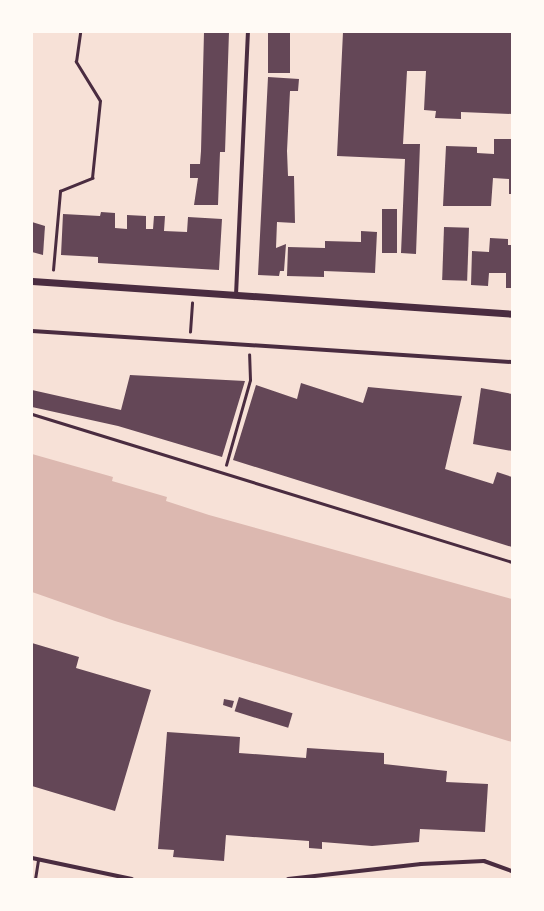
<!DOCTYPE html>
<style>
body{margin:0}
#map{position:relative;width:544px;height:911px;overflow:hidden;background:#f7e1d7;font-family:Figtree,sans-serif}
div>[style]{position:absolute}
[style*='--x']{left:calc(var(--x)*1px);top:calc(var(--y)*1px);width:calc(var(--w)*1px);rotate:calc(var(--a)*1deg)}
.water>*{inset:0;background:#dcb8b0}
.building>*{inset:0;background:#644757;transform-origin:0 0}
.path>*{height:2.5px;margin:-1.25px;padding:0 1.25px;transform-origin:1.25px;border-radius:1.25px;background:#4a2c40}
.service>*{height:3px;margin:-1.5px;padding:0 1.5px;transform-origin:1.5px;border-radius:1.5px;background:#4a2c40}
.minor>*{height:4px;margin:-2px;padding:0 2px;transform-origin:2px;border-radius:2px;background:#4a2c40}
.tertiary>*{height:7px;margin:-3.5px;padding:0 3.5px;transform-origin:3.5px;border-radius:3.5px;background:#4a2c40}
span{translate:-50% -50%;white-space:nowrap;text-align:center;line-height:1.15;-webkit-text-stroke:4px #fffaf5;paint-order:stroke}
.frame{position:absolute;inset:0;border:33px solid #fffaf5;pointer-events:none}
</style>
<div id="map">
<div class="water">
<div style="clip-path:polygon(32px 454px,113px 477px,112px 481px,167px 497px,166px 501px,209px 515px,512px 599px,512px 742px,115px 621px,32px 592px)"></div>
</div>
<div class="building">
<div style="clip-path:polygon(204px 32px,229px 32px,225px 152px,220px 152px,218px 205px,194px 205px,198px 178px,190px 178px,190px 164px,200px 164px,201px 151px)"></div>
<div style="left:268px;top:32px;width:22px;height:41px"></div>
<div style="clip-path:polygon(343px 32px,512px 32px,512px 114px,461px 112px,461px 119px,435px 118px,436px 111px,424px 110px,426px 71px,407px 71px,403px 144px,420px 144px,416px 254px,401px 253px,405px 159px,337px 156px)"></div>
<div style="clip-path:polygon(268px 77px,299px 79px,298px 91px,290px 91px,287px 151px,288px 176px,294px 176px,295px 223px,277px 222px,276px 248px,286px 244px,284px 271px,280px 271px,279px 276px,258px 275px)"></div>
<div style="clip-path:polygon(494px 139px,512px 139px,512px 194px,509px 194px,509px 179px,493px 178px,491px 206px,443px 206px,446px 146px,477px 147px,477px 153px,494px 154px)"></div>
<div style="left:382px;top:209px;width:15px;height:44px"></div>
<div style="clip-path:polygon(101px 212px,115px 213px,115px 228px,127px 229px,127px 215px,146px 216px,146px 229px,153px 229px,154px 216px,165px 216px,164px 231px,187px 232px,188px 217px,222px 219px,219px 270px,98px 263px,98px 257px,61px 255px,63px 214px,100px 216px)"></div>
<div style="clip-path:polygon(32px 222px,45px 226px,43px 255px,32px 252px)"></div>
<div style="left:444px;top:227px;width:25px;height:53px;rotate:2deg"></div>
<div style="clip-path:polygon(361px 231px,377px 232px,375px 273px,324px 271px,324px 277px,287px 276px,288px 247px,325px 248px,325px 241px,361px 242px)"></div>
<div style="clip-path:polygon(490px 238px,508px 239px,508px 245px,512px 245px,512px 288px,506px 288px,506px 273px,489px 273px,488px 286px,471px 285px,472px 251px,489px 252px)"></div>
<div style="clip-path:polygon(130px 375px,245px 381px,222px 457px,118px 426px,32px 407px,32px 390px,121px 410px)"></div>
<div style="clip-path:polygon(301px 383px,363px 403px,368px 387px,462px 396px,445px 469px,493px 484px,497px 472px,512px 477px,512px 547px,233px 460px,256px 385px,297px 399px)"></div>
<div style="clip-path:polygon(481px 388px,512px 394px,512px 451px,473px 444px)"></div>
<div style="clip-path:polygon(32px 643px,79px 657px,76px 668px,151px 690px,115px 811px,32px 786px)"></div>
<div style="left:239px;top:697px;width:56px;height:15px;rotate:17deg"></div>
<div style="clip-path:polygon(224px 699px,234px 701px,232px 708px,223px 705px)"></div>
<div style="clip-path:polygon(167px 732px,240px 737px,239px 753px,306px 758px,307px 748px,384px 753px,384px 764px,447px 771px,446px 782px,488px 784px,485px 832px,420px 829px,419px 842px,372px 846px,322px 842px,322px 849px,309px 848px,309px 841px,226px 835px,224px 861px,173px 857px,174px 850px,158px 849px)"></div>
</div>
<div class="path">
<div style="--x:53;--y:270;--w:79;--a:-84.9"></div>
<div style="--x:60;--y:191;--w:35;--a:-22"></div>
<div style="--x:92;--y:178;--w:77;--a:-84.1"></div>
<div style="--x:100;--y:101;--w:46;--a:-121.6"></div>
<div style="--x:76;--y:62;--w:30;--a:-82"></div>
<div style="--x:190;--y:332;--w:29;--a:-86"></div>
<div style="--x:226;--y:465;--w:88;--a:-74.2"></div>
<div style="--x:250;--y:380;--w:25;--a:-92"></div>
</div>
<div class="service">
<div style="--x:32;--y:414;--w:502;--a:17.14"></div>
<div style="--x:35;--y:879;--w:19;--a:-81"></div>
</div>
<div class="minor">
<div style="--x:236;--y:295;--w:263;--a:-87.4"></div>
<div style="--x:32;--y:331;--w:481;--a:3.7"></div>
<div style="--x:32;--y:858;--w:102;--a:11.9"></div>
<div style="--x:288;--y:879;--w:134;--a:-6.4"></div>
<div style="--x:421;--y:864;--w:63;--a:-2.7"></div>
<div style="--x:484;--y:861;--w:30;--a:20"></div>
</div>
<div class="tertiary">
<div style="--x:32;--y:281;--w:481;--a:3.9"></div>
</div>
<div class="frame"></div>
</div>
